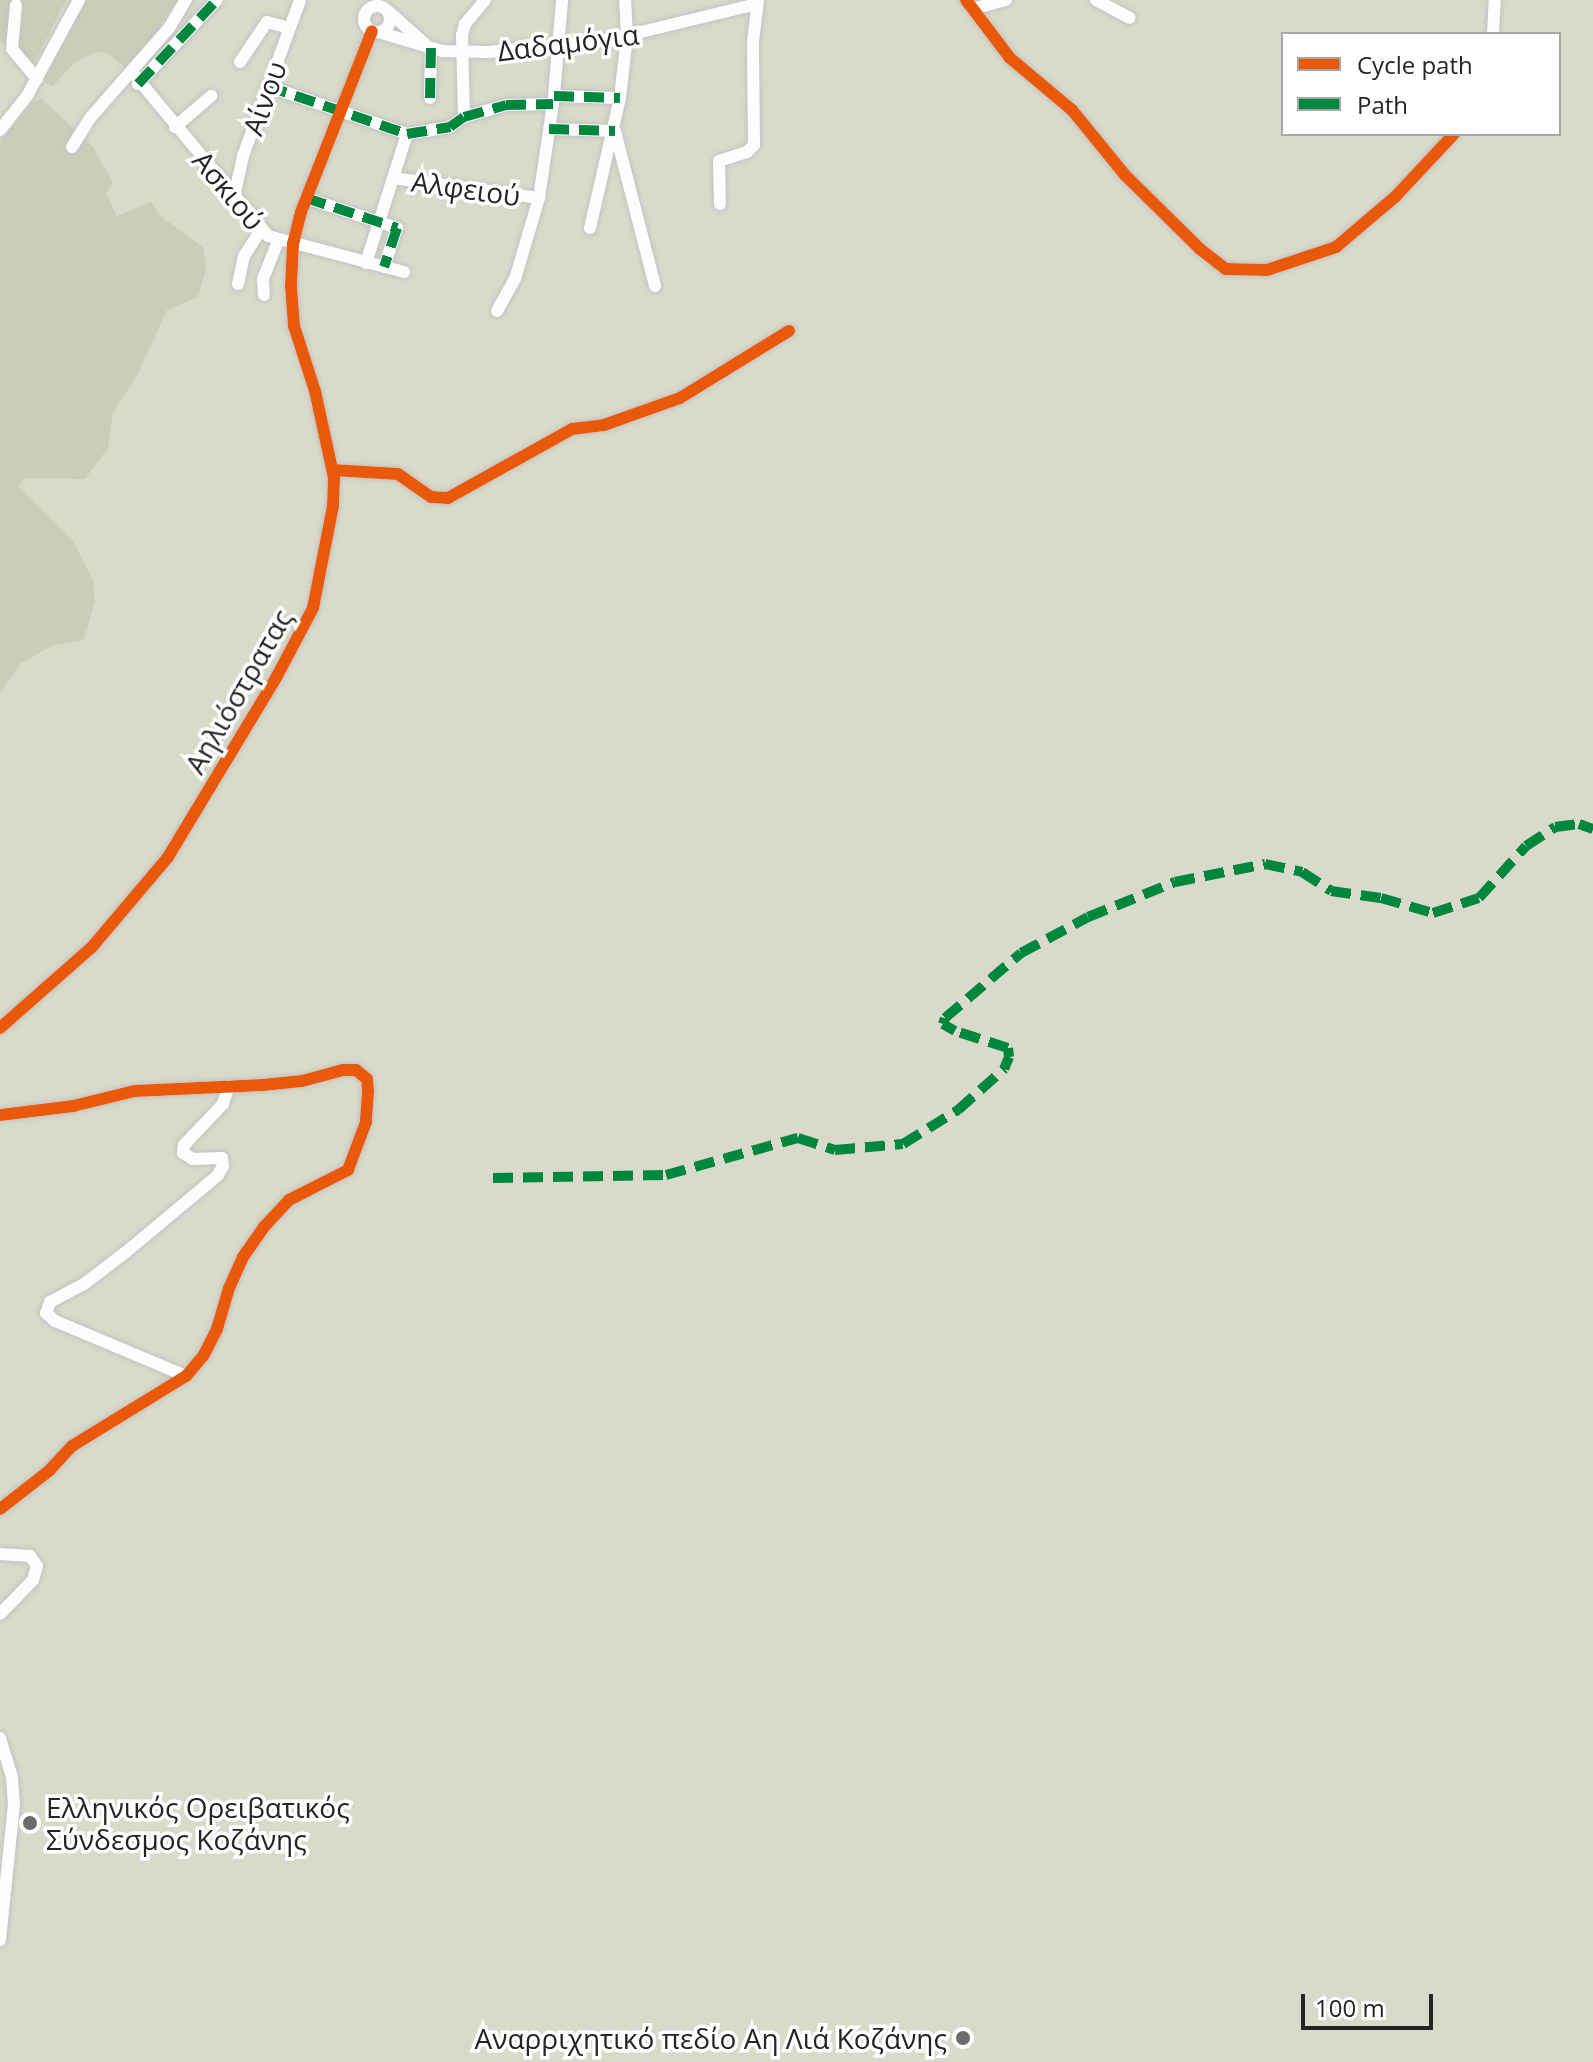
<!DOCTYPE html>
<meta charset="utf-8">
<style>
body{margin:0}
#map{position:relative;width:1593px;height:2062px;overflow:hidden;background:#f0eff0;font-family:"Open Sans",sans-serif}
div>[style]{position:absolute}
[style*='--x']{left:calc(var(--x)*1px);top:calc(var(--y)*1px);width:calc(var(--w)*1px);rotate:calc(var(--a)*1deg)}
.green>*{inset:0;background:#d9dac9}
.forest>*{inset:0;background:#cbcdb9}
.roads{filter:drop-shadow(0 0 2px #c3c2c3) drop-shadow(0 0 2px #c3c2c3)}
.minor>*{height:12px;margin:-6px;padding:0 6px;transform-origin:6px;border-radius:6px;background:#fdfdfd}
.minor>.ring{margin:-6px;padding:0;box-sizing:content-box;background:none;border:12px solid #fdfdfd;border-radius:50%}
.quiet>*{height:10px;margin-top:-5px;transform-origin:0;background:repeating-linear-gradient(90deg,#00873e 0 20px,transparent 0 30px)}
.cycleway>*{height:12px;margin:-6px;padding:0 6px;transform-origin:6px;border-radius:6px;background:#e8590c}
.dots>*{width:22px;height:22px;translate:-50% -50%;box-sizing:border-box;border:4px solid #fff;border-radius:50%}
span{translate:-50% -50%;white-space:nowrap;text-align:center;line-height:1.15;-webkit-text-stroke:7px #fff;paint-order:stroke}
.street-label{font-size:28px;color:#262426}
.poi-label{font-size:28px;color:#262426}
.left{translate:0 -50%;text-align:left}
.right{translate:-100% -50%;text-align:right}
.legend{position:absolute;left:1281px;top:32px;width:280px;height:104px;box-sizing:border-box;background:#fff;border:2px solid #a8a7a8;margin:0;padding:10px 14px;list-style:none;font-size:24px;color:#262426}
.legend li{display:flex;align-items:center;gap:16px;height:40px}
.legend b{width:40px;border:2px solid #a8a7a8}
.scale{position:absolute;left:1301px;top:1994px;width:132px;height:36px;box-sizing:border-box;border:4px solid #262426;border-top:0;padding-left:10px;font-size:24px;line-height:28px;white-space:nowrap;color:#262426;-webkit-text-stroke:6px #fff;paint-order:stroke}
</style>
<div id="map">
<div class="green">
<div style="clip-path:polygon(evenodd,0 0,1593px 0,1593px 2062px,0 2062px,0 0,1283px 34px,1559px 34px,1559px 134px,1283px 134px,1283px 34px)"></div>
</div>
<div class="forest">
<div style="clip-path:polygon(0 0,66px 0,34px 63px,18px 49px,0 42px)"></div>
<div style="clip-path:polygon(87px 0,177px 0,130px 71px,106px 52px,96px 52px,75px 62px,53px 86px,44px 82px,45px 77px)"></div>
<div style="clip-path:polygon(42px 99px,93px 147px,113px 182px,106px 194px,117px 216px,151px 202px,160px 216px,203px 247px,206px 269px,198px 297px,167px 310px,138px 374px,113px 413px,108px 448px,85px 479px,24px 478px,18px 486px,73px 541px,93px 580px,95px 601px,84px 640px,54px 645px,21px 663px,0 693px,0 142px,33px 101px)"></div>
</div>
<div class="roads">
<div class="minor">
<div style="--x:966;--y:0;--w:73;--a:52.8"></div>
<div style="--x:1010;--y:58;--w:81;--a:40"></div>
<div style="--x:1072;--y:110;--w:84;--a:50.8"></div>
<div style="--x:1125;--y:175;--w:105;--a:44.6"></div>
<div style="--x:1200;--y:249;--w:33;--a:38"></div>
<div style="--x:1226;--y:269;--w:41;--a:1.4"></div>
<div style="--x:1267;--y:270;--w:73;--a:-18.4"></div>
<div style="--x:1336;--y:247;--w:77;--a:-40.3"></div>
<div style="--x:1395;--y:197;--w:86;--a:-46.9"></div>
<div style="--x:1096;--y:0;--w:38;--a:28"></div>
<div style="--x:16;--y:5;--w:44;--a:95.2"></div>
<div style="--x:12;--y:49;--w:39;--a:50"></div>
<div class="ring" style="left:364px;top:6px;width:14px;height:14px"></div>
<div style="--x:972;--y:9;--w:35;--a:-15"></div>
<div style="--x:388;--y:11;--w:50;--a:41.7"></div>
<div style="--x:378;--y:32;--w:67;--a:16.5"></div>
<div style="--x:442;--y:51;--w:46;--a:1.2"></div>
<div style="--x:488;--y:52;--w:121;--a:-5.7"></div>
<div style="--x:608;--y:40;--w:153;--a:-13.6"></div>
<div style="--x:1493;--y:34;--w:34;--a:-87"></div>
<div style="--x:240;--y:62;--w:48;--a:-56"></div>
<div style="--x:267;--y:22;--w:23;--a:15"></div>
<div style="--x:132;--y:72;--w:213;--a:50.3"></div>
<div style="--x:268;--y:236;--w:141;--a:14.8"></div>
<div style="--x:138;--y:84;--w:115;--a:-46.8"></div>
<div style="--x:267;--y:86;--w:148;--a:18.9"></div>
<div style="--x:407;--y:134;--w:44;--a:-9.2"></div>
<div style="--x:450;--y:127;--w:17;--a:-36"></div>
<div style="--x:464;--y:117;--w:44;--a:-15.9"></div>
<div style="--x:506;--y:105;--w:47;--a:-1.2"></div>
<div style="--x:554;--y:96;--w:66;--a:1.7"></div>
<div style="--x:430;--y:98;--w:50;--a:-88.9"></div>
<div style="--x:464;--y:117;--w:82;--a:-91.4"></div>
<div style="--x:462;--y:35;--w:11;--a:-75"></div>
<div style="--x:465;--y:24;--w:31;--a:-50"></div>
<div style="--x:175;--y:127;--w:48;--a:-40.7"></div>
<div style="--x:549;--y:129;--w:66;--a:1.7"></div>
<div style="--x:615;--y:131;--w:160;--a:75.5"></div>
<div style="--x:0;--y:130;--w:43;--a:-51.5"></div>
<div style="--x:27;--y:96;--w:109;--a:-61.6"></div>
<div style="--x:72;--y:147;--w:36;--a:-58"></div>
<div style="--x:91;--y:117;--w:118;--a:-48.8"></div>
<div style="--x:169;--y:28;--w:33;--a:-59"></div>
<div style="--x:393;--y:178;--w:147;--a:7.8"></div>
<div style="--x:234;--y:197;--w:42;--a:-77.6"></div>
<div style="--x:243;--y:156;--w:166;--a:-69.9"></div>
<div style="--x:306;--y:198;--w:96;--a:18.2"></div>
<div style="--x:397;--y:228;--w:41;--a:108.4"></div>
<div style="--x:720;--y:204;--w:43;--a:-91.3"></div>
<div style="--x:719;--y:161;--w:29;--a:-18"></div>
<div style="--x:747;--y:152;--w:10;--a:-45"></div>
<div style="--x:754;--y:145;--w:103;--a:-90.6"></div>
<div style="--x:753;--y:42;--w:42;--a:-83.2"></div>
<div style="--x:590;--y:228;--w:133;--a:-77"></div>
<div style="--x:620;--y:98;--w:62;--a:-83.6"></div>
<div style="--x:627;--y:36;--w:36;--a:-93"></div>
<div style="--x:366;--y:263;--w:135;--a:-72.4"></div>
<div style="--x:238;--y:284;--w:29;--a:-78"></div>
<div style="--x:244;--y:256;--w:31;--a:-57"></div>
<div style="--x:264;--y:295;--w:16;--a:-94"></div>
<div style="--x:263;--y:279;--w:41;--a:-68.5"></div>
<div style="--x:497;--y:311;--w:37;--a:-61"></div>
<div style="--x:515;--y:279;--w:84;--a:-73.5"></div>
<div style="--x:539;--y:198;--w:103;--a:-81.6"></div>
<div style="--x:554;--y:96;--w:96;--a:-85.2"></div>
<div style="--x:333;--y:470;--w:65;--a:3.5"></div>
<div style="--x:398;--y:474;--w:40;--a:34.9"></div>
<div style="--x:431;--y:497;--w:17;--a:3"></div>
<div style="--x:448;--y:498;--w:142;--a:-29.1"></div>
<div style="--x:572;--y:429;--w:32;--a:-7"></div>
<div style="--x:604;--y:425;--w:81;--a:-19.6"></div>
<div style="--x:680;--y:398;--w:128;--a:-31.6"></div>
<div style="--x:0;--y:1028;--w:123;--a:-41.4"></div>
<div style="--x:92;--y:947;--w:118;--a:-49.8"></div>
<div style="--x:168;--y:857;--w:211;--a:-58.9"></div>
<div style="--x:277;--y:676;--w:77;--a:-62.1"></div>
<div style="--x:313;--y:608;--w:104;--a:-78.9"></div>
<div style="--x:333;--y:506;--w:28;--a:-88"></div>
<div style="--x:334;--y:478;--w:89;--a:-102.3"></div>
<div style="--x:315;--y:391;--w:68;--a:-107.9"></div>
<div style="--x:294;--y:326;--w:40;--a:-94.3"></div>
<div style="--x:291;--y:286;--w:42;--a:-87.3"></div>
<div style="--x:293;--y:244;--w:33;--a:-76"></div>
<div style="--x:301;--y:212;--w:194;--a:-68.6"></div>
<div style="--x:0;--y:1115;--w:74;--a:-7"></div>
<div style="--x:73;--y:1106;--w:64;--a:-13.6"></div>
<div style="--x:135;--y:1091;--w:128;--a:-2.7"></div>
<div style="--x:263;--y:1085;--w:39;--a:-6"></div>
<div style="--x:302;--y:1081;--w:42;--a:-15"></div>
<div style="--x:343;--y:1070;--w:13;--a:0"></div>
<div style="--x:356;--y:1070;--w:14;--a:39"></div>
<div style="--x:367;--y:1079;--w:12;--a:85"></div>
<div style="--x:368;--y:1091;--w:31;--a:94"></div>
<div style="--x:366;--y:1122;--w:51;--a:110.6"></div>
<div style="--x:348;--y:1170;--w:66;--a:153"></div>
<div style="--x:289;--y:1200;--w:37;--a:133"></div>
<div style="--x:264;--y:1227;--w:37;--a:125"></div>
<div style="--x:243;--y:1257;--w:34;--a:114"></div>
<div style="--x:229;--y:1288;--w:43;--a:106.3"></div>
<div style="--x:217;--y:1329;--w:30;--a:117"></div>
<div style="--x:203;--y:1356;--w:26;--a:130"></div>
<div style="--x:186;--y:1376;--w:134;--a:148.4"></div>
<div style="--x:72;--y:1446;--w:33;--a:133"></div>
<div style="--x:50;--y:1470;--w:63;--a:142"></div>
<div style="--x:186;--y:1376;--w:142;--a:-157.2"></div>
<div style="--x:55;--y:1321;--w:12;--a:-138"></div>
<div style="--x:46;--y:1313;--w:12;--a:-70"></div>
<div style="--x:50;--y:1302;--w:38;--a:-28"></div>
<div style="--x:84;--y:1284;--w:53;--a:-37.3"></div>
<div style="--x:126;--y:1252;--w:120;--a:-39.9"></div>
<div style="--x:218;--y:1175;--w:10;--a:-61"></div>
<div style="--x:223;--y:1166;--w:8;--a:-97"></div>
<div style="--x:222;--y:1158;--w:29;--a:178"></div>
<div style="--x:193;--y:1159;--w:12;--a:-149"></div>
<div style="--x:183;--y:1153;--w:8;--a:-83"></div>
<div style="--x:184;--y:1145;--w:57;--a:-46.4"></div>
<div style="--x:223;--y:1104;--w:19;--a:-72"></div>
<div style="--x:0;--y:1554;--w:30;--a:4"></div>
<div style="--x:30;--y:1556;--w:12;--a:55"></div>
<div style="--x:37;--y:1566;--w:15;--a:106"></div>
<div style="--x:33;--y:1580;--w:47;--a:134.1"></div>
<div style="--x:0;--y:1738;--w:41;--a:72.9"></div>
<div style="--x:12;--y:1777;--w:27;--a:86"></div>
<div style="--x:14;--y:1804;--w:137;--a:95.9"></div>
</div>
</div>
<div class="quiet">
<div style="--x:138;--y:84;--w:115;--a:-46.8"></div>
<div style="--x:267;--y:86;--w:148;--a:18.9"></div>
<div style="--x:407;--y:134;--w:44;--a:-9.2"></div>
<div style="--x:450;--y:127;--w:17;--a:-36"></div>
<div style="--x:464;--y:117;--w:44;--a:-15.9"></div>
<div style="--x:506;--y:105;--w:47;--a:-1.2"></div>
<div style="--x:554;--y:96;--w:66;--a:1.7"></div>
<div style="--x:430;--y:98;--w:50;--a:-88.9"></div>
<div style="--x:549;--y:129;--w:66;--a:1.7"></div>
<div style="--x:306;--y:198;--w:96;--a:18.2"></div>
<div style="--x:397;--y:228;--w:41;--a:108.4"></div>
<div style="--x:493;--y:1178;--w:173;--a:-1"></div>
<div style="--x:666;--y:1175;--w:137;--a:-15.7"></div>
<div style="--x:798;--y:1138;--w:39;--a:18"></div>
<div style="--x:835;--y:1150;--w:68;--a:-5"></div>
<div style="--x:903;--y:1144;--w:65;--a:-31.7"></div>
<div style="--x:958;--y:1110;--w:62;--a:-41.7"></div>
<div style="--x:1004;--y:1069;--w:13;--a:-67"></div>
<div style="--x:1009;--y:1057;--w:9;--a:-96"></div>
<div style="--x:1008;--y:1048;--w:56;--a:-162.2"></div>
<div style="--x:955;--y:1031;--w:14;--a:-150"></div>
<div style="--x:943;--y:1024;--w:6;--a:-72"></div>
<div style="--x:945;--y:1018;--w:100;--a:-40.5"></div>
<div style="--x:1021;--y:953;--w:76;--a:-28.2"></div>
<div style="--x:1088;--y:917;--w:94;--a:-21.9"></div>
<div style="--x:1175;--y:882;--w:92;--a:-11.3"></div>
<div style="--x:1265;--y:864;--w:38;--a:12"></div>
<div style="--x:1302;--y:872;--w:35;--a:33"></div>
<div style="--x:1331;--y:891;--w:50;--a:8"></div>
<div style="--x:1381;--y:898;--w:54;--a:16.1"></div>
<div style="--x:1433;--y:913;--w:48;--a:-18.1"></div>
<div style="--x:1479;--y:898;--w:70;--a:-47.9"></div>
<div style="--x:1526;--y:846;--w:35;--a:-33"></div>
<div style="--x:1555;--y:827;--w:24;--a:-7"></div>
<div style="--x:1579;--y:824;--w:15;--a:20"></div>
</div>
<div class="cycleway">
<div style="--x:966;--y:0;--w:73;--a:52.8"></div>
<div style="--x:1010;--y:58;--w:81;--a:40"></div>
<div style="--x:1072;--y:110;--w:84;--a:50.8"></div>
<div style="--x:1125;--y:175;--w:105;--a:44.6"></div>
<div style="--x:1200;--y:249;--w:33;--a:38"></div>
<div style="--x:1226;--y:269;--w:41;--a:1.4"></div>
<div style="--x:1267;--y:270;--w:73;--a:-18.4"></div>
<div style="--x:1336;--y:247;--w:77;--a:-40.3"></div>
<div style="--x:1395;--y:197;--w:86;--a:-46.9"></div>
<div style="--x:333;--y:470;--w:65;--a:3.5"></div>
<div style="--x:398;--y:474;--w:40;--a:34.9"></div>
<div style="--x:431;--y:497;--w:17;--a:3"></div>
<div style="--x:448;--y:498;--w:142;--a:-29.1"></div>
<div style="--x:572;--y:429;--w:32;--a:-7"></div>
<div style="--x:604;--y:425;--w:81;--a:-19.6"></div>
<div style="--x:680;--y:398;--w:128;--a:-31.6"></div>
<div style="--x:0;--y:1028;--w:123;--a:-41.4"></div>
<div style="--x:92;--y:947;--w:118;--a:-49.8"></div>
<div style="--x:168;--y:857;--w:211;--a:-58.9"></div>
<div style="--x:277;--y:676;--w:77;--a:-62.1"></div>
<div style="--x:313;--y:608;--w:104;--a:-78.9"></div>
<div style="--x:333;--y:506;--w:28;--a:-88"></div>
<div style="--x:334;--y:478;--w:89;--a:-102.3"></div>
<div style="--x:315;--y:391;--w:68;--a:-107.9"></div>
<div style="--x:294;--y:326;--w:40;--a:-94.3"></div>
<div style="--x:291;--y:286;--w:42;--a:-87.3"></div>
<div style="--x:293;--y:244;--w:33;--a:-76"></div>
<div style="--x:301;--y:212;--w:194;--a:-68.6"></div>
<div style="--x:0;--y:1115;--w:74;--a:-7"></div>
<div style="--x:73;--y:1106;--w:64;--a:-13.6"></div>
<div style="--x:135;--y:1091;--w:128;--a:-2.7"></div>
<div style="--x:263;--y:1085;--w:39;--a:-6"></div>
<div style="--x:302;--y:1081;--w:42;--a:-15"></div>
<div style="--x:343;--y:1070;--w:13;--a:0"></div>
<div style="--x:356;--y:1070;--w:14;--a:39"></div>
<div style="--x:367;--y:1079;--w:12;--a:85"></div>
<div style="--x:368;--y:1091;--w:31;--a:94"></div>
<div style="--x:366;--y:1122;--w:51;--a:110.6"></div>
<div style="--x:348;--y:1170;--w:66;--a:153"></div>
<div style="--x:289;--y:1200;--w:37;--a:133"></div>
<div style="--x:264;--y:1227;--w:37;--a:125"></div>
<div style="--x:243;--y:1257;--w:34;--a:114"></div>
<div style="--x:229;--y:1288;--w:43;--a:106.3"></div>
<div style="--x:217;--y:1329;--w:30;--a:117"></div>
<div style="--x:203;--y:1356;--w:26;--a:130"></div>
<div style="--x:186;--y:1376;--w:134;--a:148.4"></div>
<div style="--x:72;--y:1446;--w:33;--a:133"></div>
<div style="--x:50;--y:1470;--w:63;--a:142"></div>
</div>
<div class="dots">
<div style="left:30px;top:1823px;background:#6d6b6d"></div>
<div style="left:963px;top:2038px;background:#6d6b6d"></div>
</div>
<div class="street-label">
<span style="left:568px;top:42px;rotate:-7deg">Δαδαμόγια</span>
<span style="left:264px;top:98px;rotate:-70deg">Αίνου</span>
<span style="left:466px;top:188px;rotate:8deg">Αλφειού</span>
<span style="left:229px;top:190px;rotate:50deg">Ασκιού</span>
<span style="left:238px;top:691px;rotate:-60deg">Αηλιόστρατας</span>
</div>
<div class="poi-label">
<span class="left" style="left:46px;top:1823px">Ελληνικός Ορειβατικός<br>Σύνδεσμος Κοζάνης</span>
<span class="right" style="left:947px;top:2038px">Αναρριχητικό πεδίο Αη Λιά Κοζάνης</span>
</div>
<ul class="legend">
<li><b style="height:10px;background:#e8590c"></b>Cycle path</li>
<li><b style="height:10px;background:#00873e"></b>Path</li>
</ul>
<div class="scale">100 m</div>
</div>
